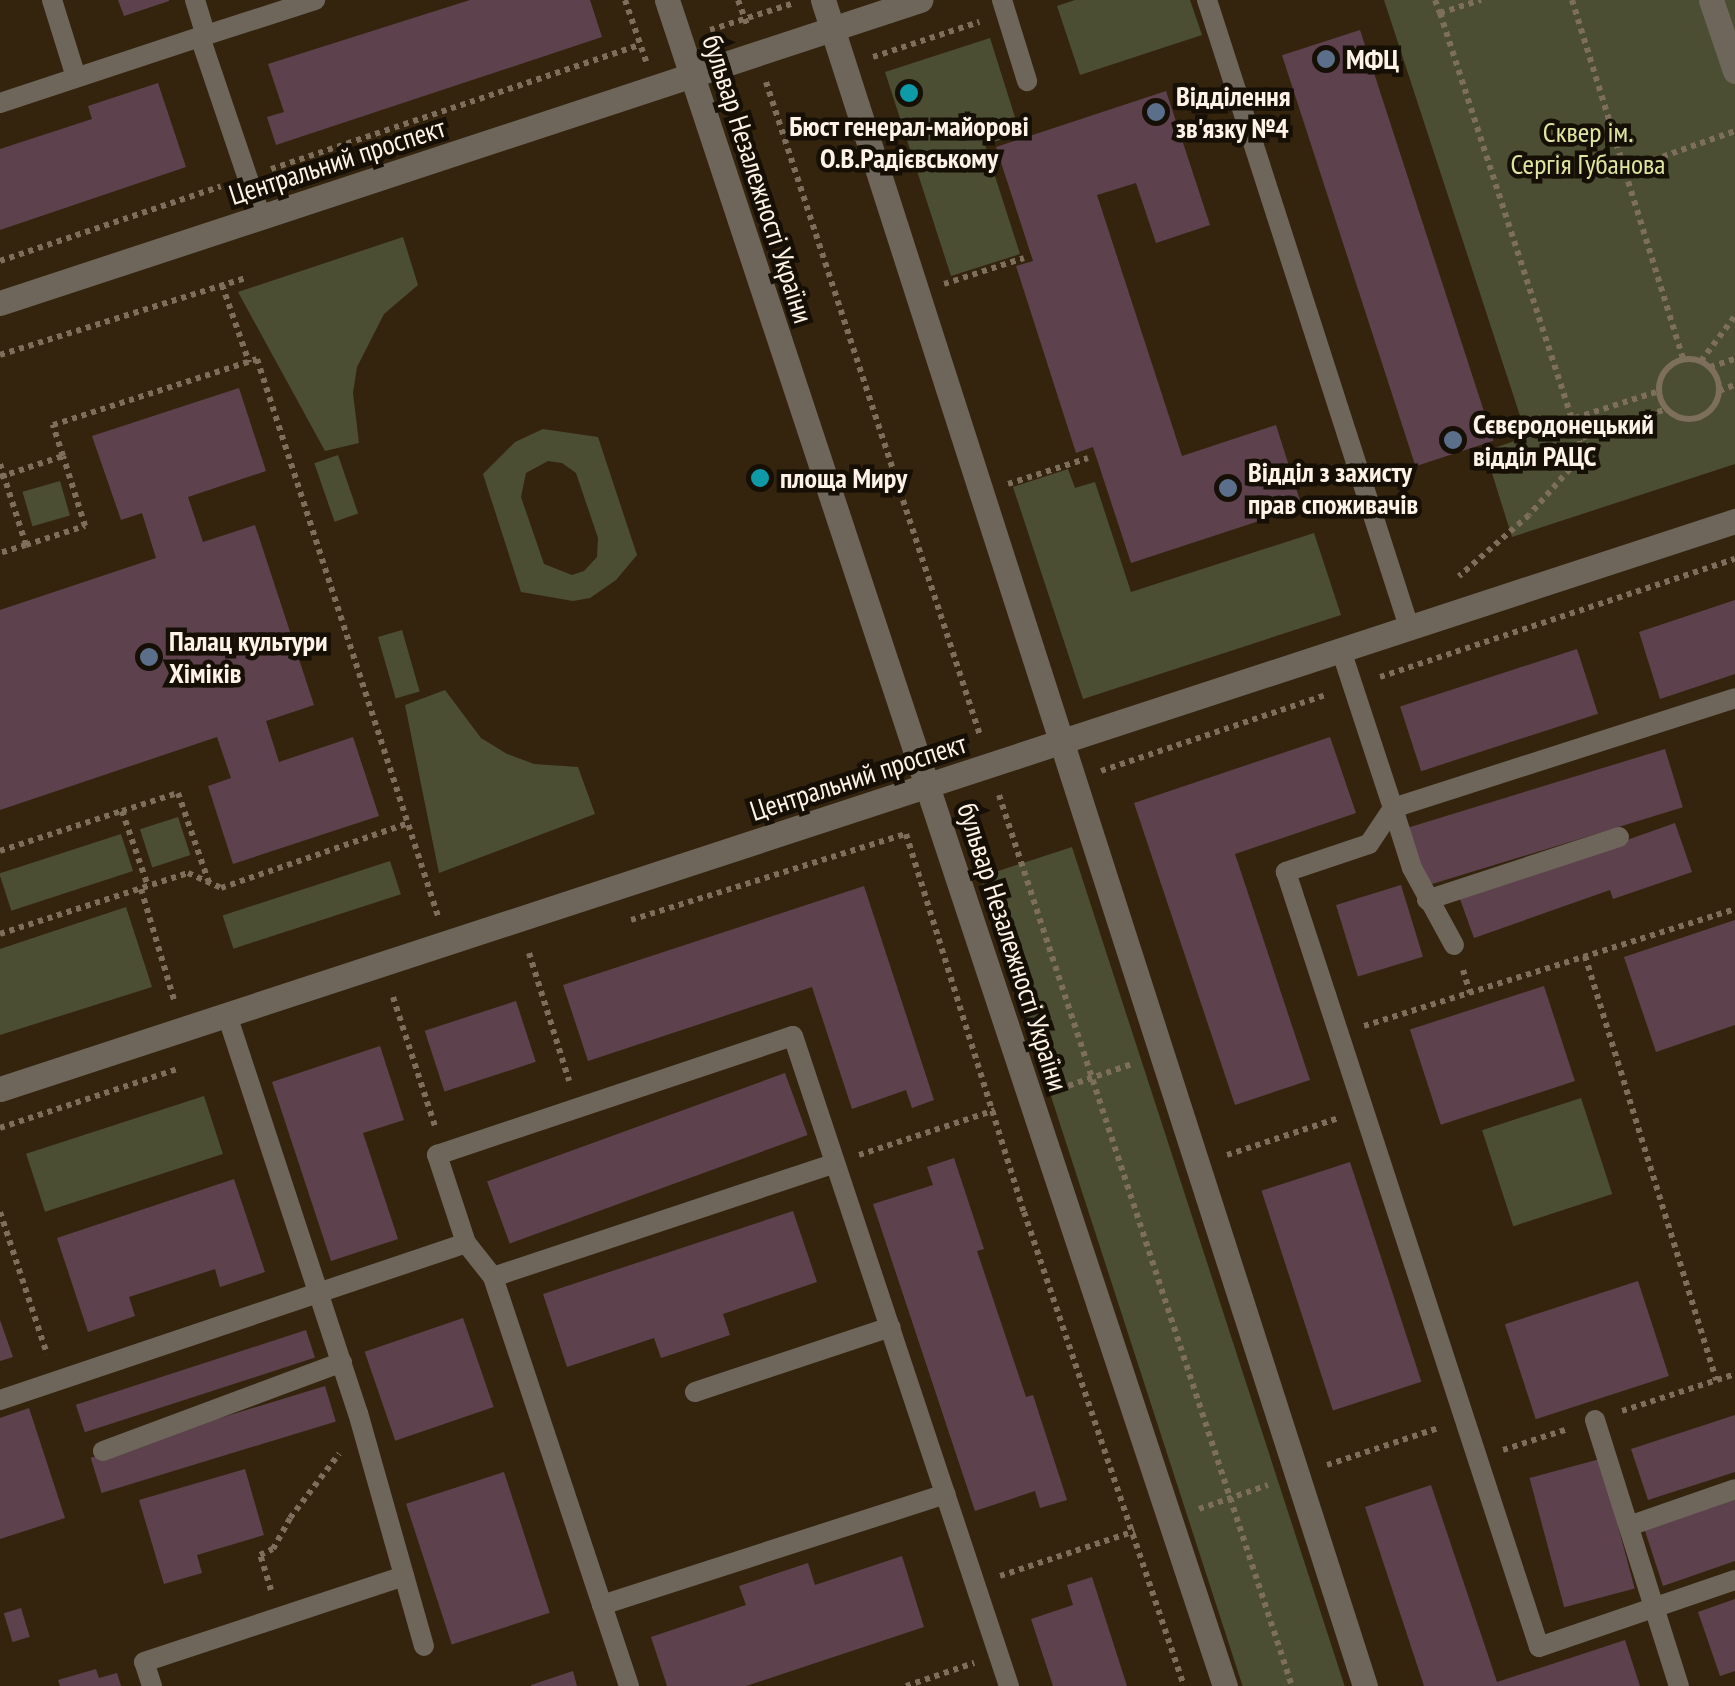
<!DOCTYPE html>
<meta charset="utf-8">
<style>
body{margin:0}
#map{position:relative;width:1735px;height:1686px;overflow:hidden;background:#34240e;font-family:"PT Sans Narrow",sans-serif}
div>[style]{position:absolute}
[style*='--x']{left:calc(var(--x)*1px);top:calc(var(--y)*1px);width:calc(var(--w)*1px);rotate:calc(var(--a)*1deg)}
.green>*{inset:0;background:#4b4e32;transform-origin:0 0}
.building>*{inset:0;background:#5d424e;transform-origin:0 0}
.path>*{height:6px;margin-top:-3px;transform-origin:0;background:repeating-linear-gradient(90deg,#7d6f5c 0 5px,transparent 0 10px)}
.path>.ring{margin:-3px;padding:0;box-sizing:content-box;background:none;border:6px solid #7d6f5c;border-radius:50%}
.service>*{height:20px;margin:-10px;padding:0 10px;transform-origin:10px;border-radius:10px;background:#6e665b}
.pedestrian>*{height:25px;margin:-12.5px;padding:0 12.5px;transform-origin:12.5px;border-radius:12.5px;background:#6e665b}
.tertiary>*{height:25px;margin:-12.5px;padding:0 12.5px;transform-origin:12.5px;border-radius:12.5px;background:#6e665b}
.dots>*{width:28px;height:28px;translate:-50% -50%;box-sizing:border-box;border:5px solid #160f06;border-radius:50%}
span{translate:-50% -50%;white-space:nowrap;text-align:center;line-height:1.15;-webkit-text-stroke:9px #160f06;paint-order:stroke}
.poi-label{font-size:28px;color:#fef3e6;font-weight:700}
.left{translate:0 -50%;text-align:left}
.park-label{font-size:28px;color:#dee6a1}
.street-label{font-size:28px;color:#fef3e6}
</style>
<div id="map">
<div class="green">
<div style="clip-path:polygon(1075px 0,1190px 0,1202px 35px,1080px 75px,1057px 6px)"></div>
<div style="clip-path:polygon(1384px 0,1735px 0,1735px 464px,1512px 537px,1485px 451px,1527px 437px)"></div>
<div style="clip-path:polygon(990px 38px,1020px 133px,985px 145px,1020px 254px,951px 276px,885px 72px)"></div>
<div style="clip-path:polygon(403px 237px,418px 285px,384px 314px,357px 367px,353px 393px,359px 443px,325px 451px,238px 292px)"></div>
<div style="clip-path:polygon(evenodd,543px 429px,598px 437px,637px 555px,616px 580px,590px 598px,573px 601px,521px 592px,483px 474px,515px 442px,543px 429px,548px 461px,562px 463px,576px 473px,598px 538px,597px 557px,584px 571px,572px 575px,544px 564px,521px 497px,526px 473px,548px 461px)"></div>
<div style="left:338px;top:455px;width:62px;height:25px;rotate:71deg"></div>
<div style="clip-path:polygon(1068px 469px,1075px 488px,1095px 482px,1131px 592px,1314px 533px,1341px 615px,1083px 699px,1013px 487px)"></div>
<div style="left:60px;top:481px;width:36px;height:39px;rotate:74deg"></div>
<div style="left:402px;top:630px;width:64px;height:25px;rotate:74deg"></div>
<div style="clip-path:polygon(445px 690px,481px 738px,507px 754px,534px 764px,578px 767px,595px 814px,439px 873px,405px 705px)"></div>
<div style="left:178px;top:817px;width:40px;height:40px;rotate:72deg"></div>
<div style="left:121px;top:834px;width:39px;height:128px;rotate:72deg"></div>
<div style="left:1072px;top:847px;width:884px;height:97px;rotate:72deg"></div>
<div style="left:390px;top:861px;width:35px;height:176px;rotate:72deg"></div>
<div style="clip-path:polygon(126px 907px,152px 987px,0 1035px,0 949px)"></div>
<div style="left:204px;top:1096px;width:61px;height:187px;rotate:72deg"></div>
<div style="left:1581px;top:1098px;width:101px;height:104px;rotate:72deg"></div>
</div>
<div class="building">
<div style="clip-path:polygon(118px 0,169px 0,169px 1px,124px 16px)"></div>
<div style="clip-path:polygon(470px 0,590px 0,602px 37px,276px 145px,267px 117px,284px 112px,268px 64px)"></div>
<div style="left:1360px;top:30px;width:432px;height:82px;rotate:72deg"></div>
<div style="clip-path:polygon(158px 83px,186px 167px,0 230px,0 149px,92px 119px,88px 106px)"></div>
<div style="clip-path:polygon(1166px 91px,1210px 225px,1156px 243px,1136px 183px,1097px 195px,1182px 456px,1276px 425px,1302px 507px,1131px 563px,1093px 447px,1076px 453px,1016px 266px,1033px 261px,996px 147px)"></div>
<div style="clip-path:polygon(239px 388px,266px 471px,188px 497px,203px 542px,255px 525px,314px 705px,266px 721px,279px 762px,353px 737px,379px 816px,233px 864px,208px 786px,231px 778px,217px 737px,0 810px,0 610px,156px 558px,142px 513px,121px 520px,92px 436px)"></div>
<div style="clip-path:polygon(1735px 600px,1735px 674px,1660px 699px,1639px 632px)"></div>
<div style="left:1577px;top:649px;width:68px;height:186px;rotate:72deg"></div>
<div style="clip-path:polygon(1330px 737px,1356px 813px,1235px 854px,1310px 1080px,1235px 1105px,1134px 803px)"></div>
<div style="left:1665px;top:749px;width:61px;height:269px;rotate:73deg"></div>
<div style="clip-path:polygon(1675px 823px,1692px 872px,1613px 899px,1610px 890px,1474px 938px,1460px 899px)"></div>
<div style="left:1401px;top:885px;width:75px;height:68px;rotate:73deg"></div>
<div style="clip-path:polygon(864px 886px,934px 1100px,912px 1108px,906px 1090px,852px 1109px,812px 987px,588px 1061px,563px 985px)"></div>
<div style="clip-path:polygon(1735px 920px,1735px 1025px,1656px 1052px,1624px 957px)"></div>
<div style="left:1544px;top:986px;width:100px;height:141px;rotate:72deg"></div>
<div style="left:516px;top:1001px;width:64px;height:96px;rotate:72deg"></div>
<div style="clip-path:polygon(380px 1046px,404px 1120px,363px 1133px,398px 1239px,331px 1261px,272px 1082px)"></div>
<div style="left:785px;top:1073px;width:66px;height:317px;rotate:70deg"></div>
<div style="clip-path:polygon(954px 1158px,984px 1249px,977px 1251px,1026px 1397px,1033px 1395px,1067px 1500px,1040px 1508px,1035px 1491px,975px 1511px,873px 1204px,933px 1185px,927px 1167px)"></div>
<div style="left:1350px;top:1162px;width:231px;height:93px;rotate:72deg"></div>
<div style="clip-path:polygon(234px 1179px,265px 1272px,220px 1287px,215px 1269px,129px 1297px,135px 1316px,88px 1332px,57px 1238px)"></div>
<div style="clip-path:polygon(793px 1211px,817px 1282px,723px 1314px,730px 1335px,661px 1358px,654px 1338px,567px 1367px,543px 1294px)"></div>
<div style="left:1638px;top:1281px;width:100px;height:140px;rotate:72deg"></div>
<div style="left:463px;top:1318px;width:94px;height:104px;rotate:71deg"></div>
<div style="clip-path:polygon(0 1320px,13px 1357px,0 1361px)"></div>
<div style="left:306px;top:1330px;width:29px;height:242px;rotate:72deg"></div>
<div style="left:325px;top:1386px;width:37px;height:245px;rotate:73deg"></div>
<div style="clip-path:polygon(29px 1408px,65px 1518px,0 1539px,0 1418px)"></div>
<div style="clip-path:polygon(1735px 1415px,1735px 1472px,1648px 1500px,1631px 1449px)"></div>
<div style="left:1600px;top:1459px;width:134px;height:73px;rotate:75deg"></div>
<div style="clip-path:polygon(245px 1469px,264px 1535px,197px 1555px,202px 1573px,164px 1584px,139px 1500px)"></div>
<div style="left:504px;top:1472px;width:148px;height:103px;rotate:72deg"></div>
<div style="clip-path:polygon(1431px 1485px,1497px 1682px,1625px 1640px,1640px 1686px,1424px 1686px,1365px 1507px)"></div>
<div style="clip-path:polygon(1735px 1496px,1735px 1561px,1663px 1586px,1644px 1528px)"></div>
<div style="clip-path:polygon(902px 1556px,924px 1627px,746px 1686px,667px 1686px,651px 1637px,746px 1605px,739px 1586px,808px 1563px,815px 1585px)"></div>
<div style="clip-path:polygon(1092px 1577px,1127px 1686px,1053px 1686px,1031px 1619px,1073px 1605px,1067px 1585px)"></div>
<div style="clip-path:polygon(1735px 1599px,1735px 1671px,1720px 1676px,1698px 1612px)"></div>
<div style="left:21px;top:1608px;width:30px;height:18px;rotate:73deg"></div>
<div style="clip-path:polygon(96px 1669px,99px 1678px,117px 1673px,121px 1686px,60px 1686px,58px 1680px)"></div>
<div style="clip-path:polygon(573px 1671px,577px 1686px,531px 1686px,531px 1685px)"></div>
</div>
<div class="path">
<div style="--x:625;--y:0;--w:65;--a:71"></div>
<div style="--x:738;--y:0;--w:29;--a:70"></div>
<div style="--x:1435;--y:0;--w:14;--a:69"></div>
<div style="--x:1440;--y:13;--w:43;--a:-17.6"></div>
<div style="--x:1572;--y:0;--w:376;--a:72.8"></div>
<div style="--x:1440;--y:13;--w:464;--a:72"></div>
<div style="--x:1583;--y:454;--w:81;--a:131.5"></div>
<div style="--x:1529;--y:515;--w:93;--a:138.9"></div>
<div style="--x:710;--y:30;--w:88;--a:-17.8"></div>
<div style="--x:873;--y:57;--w:112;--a:-18.3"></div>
<div style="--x:766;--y:82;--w:687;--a:71.86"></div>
<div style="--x:271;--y:169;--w:389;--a:-18.6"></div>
<div style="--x:1625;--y:170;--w:117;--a:-19.5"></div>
<div style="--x:0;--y:261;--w:233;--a:-18.7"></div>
<div style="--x:944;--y:284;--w:84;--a:-18"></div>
<div style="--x:222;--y:285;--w:82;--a:70.7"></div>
<div style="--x:0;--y:355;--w:257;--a:-17.4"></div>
<div class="ring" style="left:1659px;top:359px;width:54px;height:54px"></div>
<div style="--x:1701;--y:361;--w:56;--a:-52.9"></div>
<div style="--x:1710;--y:367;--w:26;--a:-18"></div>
<div style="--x:1719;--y:391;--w:17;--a:-21"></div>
<div style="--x:1575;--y:418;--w:88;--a:-17.8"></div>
<div style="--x:1582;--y:438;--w:89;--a:-19"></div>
<div style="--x:0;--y:464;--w:85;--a:72.2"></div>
<div style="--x:26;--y:545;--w:27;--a:163"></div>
<div style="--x:0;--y:477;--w:66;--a:-18.4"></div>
<div style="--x:63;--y:456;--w:33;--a:-108"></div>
<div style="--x:53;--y:425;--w:214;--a:-17.9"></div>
<div style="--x:257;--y:359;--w:586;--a:72"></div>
<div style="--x:1008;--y:484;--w:84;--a:-18"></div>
<div style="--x:26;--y:545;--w:62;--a:-17.9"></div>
<div style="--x:85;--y:526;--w:73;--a:-107.4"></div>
<div style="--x:1380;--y:677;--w:374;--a:-18.4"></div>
<div style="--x:1101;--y:771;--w:237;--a:-18.7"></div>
<div style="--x:999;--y:795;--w:938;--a:71.8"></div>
<div style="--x:122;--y:811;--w:59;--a:-17.8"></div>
<div style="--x:178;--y:793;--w:95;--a:71"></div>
<div style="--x:0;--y:851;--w:128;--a:-18.2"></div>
<div style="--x:122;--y:811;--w:79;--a:70.9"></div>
<div style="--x:141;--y:889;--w:116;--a:73.4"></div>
<div style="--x:631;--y:920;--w:288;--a:-17.4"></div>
<div style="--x:906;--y:834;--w:396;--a:72.7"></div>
<div style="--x:1024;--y:1212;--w:500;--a:71.35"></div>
<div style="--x:0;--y:934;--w:198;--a:-18"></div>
<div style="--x:188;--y:873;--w:36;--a:24"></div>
<div style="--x:221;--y:888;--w:199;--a:-19.1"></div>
<div style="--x:529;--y:953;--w:134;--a:72.6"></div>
<div style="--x:1585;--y:956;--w:444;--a:72.8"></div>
<div style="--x:1463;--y:970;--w:24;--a:73"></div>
<div style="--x:393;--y:997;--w:139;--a:72"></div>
<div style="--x:1364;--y:1026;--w:389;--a:-17.5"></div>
<div style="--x:1059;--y:1089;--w:77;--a:-18.9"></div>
<div style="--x:0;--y:1128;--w:187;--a:-18.4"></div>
<div style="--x:859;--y:1155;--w:143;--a:-18.3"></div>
<div style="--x:1227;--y:1155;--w:118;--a:-18.3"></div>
<div style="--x:0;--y:1212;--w:150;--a:71.7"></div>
<div style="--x:1622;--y:1411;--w:119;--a:-18.1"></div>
<div style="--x:1503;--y:1450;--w:68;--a:-17.9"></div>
<div style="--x:1327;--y:1465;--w:117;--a:-18.4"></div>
<div style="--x:1199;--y:1509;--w:73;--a:-19.2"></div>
<div style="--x:1000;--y:1576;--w:142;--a:-18.4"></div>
<div style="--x:271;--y:1590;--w:37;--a:-107"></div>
<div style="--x:260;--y:1555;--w:14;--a:-25"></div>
<div style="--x:273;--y:1549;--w:35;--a:-61"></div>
<div style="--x:290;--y:1518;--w:81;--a:-52.6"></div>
<div style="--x:906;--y:1686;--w:72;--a:-18.7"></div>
</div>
<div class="service">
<div style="--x:52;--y:0;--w:81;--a:72.7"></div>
<div style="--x:195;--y:0;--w:37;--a:73"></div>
<div style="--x:1002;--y:0;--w:85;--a:72.8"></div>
<div style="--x:1207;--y:0;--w:659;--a:72.14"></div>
<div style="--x:200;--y:37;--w:121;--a:-17.8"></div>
<div style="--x:0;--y:103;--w:211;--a:-18.3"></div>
<div style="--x:200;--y:37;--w:190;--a:71.3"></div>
<div style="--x:1341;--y:650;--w:166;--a:71.8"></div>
<div style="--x:1393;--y:808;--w:359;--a:-17.8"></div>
<div style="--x:1427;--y:900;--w:202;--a:-18.2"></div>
<div style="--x:1454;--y:945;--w:88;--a:-118.6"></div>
<div style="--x:1412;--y:868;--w:63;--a:-107.6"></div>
<div style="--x:1393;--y:808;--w:43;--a:123.7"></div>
<div style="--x:1369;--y:844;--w:88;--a:161.4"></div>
<div style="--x:1286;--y:872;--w:815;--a:71.92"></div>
<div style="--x:1539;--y:1647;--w:207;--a:-18.9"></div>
<div style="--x:227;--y:1015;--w:419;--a:71.8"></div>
<div style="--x:358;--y:1413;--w:242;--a:74.2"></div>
<div style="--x:493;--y:1277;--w:360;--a:-18.4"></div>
<div style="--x:695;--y:1392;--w:206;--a:-18.4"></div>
<div style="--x:0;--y:1400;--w:492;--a:-18.6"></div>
<div style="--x:1595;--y:1420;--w:279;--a:72.5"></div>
<div style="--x:103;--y:1451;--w:255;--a:-20.4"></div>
<div style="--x:1629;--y:1526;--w:112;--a:-19.2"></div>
<div style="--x:602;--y:1605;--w:361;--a:-17.9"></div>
<div style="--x:152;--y:1686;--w:25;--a:-108"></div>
<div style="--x:144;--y:1662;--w:274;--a:-18.3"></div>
<div style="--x:629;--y:1686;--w:431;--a:-108.4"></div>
<div style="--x:493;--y:1277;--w:43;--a:-128.5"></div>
<div style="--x:466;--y:1243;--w:93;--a:-108.2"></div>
<div style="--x:437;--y:1155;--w:375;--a:-18.5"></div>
<div style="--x:793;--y:1036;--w:685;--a:71.62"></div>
</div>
<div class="pedestrian">
<div style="--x:667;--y:0;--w:1776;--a:71.69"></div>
<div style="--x:823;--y:0;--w:1771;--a:72.18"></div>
<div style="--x:1711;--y:0;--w:75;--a:71.3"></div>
</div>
<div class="tertiary">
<div style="--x:0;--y:303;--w:969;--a:-18.23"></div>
<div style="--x:0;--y:1089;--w:1826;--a:-18.13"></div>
</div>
<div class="dots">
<div style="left:1326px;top:59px;background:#5c6f8a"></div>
<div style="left:909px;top:93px;background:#0f9aa8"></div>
<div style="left:1156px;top:112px;background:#5c6f8a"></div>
<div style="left:1453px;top:440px;background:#5c6f8a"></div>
<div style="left:760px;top:478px;background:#0f9aa8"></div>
<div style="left:1228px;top:488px;background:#5c6f8a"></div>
<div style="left:149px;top:657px;background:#5c6f8a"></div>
</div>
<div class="poi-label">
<span class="left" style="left:1346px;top:59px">МФЦ</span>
<span class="left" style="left:1176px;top:112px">Відділення<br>зв'язку №4</span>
<span style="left:909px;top:142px">Бюст генерал-майорові<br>О.В.Радієвському</span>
<span class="left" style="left:1473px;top:440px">Сєвєродонецький<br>відділ РАЦС</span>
<span class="left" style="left:1248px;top:488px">Відділ з захисту<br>прав споживачів</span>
<span class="left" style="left:780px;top:478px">площа Миру</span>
<span class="left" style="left:169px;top:657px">Палац культури<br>Хіміків</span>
</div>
<div class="park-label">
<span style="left:1588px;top:148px">Сквер ім.<br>Сергія Губанова</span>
</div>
<div class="street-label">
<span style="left:337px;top:161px;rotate:-18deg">Центральний проспект</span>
<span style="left:758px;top:179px;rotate:72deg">бульвар Незалежності України</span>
<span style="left:858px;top:777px;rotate:-18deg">Центральний проспект</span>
<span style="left:1013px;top:947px;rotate:72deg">бульвар Незалежності України</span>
</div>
</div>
